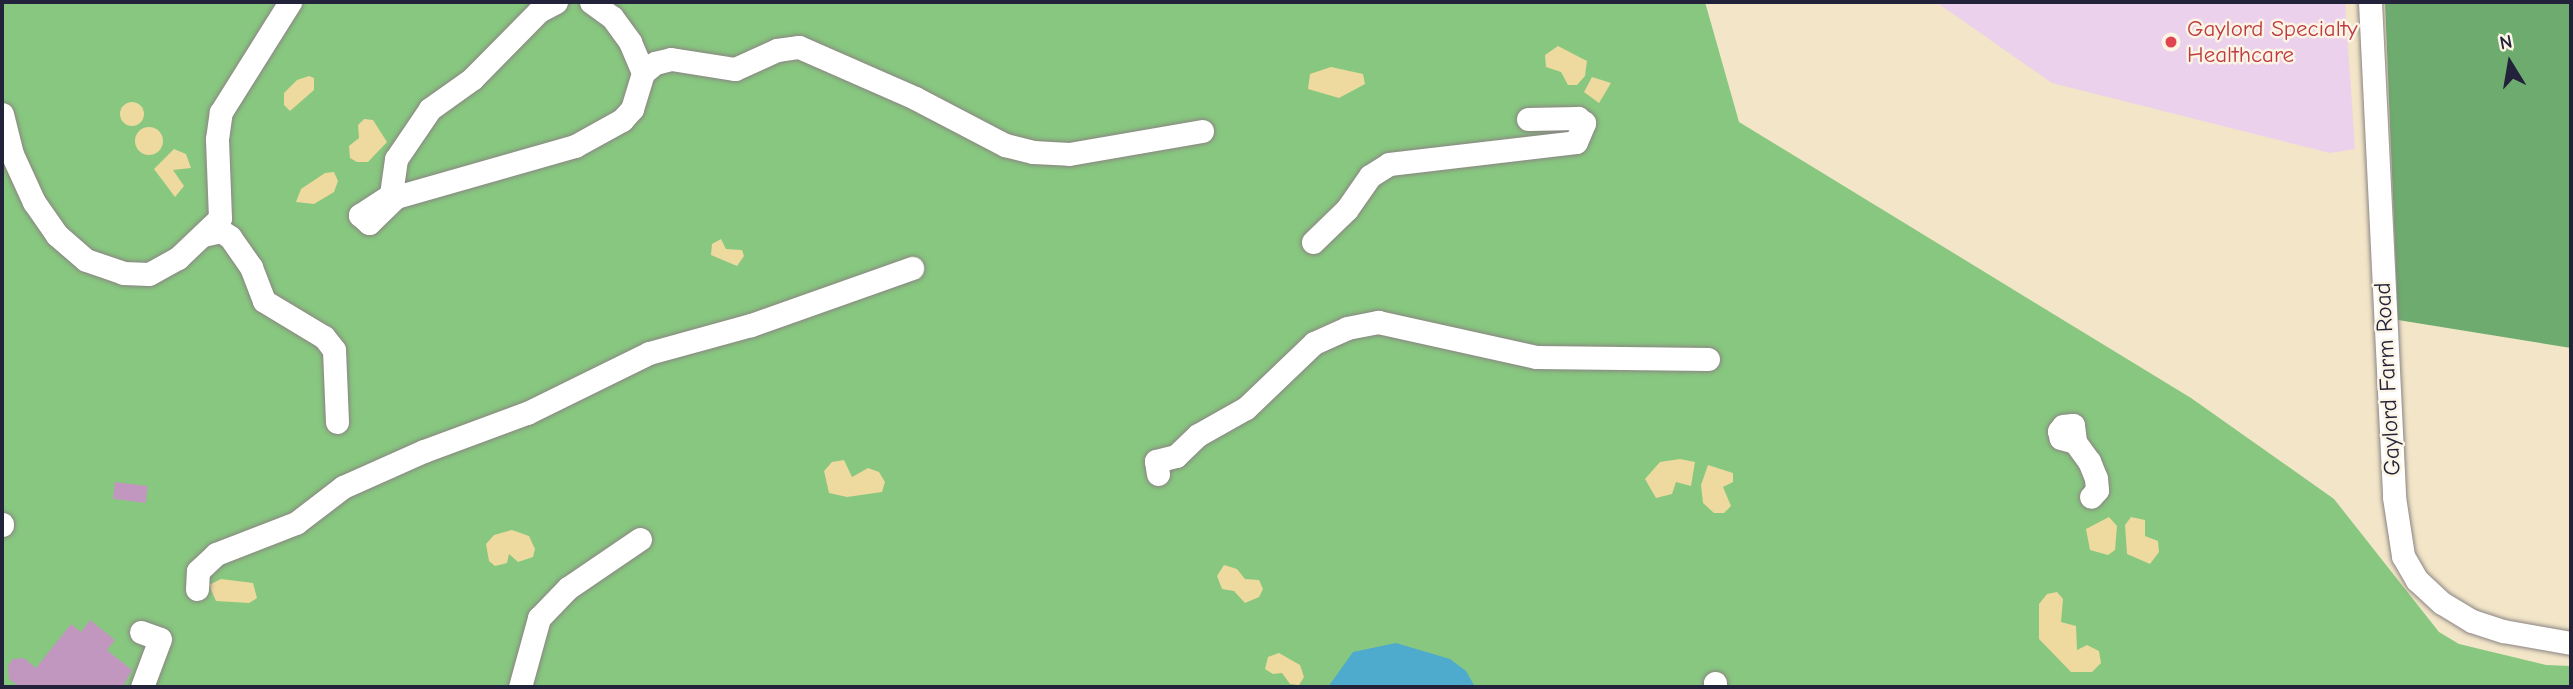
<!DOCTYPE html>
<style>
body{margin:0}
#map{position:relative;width:2573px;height:689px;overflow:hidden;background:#f2e5c8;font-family:"Comic Neue",sans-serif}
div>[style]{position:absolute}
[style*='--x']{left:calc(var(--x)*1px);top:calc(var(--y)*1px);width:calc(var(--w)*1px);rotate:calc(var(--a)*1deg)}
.built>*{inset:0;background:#ebd1eb}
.green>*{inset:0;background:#87c77f}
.forest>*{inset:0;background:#6dac6e}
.sand>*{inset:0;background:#eeda9e}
.round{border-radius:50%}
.water>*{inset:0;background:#4eabcd}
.building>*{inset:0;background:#c297bf;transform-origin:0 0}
.roads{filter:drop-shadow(0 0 2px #8a8482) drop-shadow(0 0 2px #8a8482)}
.minor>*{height:23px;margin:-11.5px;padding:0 11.5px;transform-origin:11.5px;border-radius:11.5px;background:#fff}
.dots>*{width:19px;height:19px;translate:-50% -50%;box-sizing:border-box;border:4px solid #fcf5e5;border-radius:50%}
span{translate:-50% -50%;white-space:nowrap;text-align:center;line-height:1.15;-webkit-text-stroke:5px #fcf5e5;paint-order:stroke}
.health-label{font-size:23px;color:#be3a42}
.left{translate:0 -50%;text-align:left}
.street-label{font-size:23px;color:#22223b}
.frame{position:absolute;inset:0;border:4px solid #22223b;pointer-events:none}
.north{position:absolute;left:2475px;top:28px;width:70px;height:70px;-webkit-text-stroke:5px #fcf5e5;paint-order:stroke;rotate:349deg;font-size:19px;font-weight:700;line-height:28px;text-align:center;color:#22223b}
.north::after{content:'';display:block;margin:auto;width:24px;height:32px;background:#22223b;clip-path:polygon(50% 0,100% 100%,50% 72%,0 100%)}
</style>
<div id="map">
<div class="built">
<div style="clip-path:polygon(1936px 2px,2345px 2px,2355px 149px,2330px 153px,2052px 83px)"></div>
</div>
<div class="green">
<div style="clip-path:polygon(2px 2px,1705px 2px,1739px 122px,2191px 398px,2334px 499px,2439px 632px,2459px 644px,2546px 665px,2571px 666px,2571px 687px,2px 687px)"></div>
</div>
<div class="forest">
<div style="clip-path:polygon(2385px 2px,2571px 2px,2571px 348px,2398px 320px)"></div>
</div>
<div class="sand">
<div style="clip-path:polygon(1558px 46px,1587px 61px,1585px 76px,1577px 85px,1568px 85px,1561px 72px,1546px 67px,1545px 55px)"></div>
<div style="clip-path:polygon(1331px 67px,1363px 74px,1365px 84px,1339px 98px,1308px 89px,1310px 74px)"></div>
<div style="clip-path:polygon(309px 76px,314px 78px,314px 90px,290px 111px,284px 105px,284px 93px,297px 80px)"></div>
<div style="clip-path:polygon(1592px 77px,1611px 83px,1599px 103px,1584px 92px)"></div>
<div class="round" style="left:120px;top:102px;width:24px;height:24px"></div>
<div style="clip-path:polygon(364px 119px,373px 120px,387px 142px,368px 162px,357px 162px,350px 158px,349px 146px,359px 138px,358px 125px)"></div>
<div class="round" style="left:135px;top:127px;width:28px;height:28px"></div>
<div style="clip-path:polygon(174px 149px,186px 154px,191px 168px,173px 170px,184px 186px,175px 197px,154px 169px)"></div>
<div style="clip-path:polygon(334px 172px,338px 181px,334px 192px,314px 204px,296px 202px,301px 189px,325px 173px)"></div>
<div style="clip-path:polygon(721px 239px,726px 249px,742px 250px,744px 256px,737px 266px,711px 255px,712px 244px)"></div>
<div style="clip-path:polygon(1680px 459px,1695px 462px,1691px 486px,1676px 482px,1672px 494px,1656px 498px,1645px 479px,1660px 462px)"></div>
<div style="clip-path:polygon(844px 460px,852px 477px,868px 468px,879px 472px,885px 482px,882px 492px,847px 497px,829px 493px,824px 471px,832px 462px)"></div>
<div style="clip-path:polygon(1708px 465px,1733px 473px,1733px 482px,1723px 487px,1731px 506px,1724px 513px,1714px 513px,1703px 503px,1701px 485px)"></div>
<div style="clip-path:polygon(2109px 517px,2117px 526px,2115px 550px,2108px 555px,2090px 550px,2086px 529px)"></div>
<div style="clip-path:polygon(2131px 517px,2145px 520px,2145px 536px,2158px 541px,2159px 552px,2150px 564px,2127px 554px,2125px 525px)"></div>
<div style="clip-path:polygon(512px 530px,529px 536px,535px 549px,533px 557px,518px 562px,509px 554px,507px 563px,495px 566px,489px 561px,486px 544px,494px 535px)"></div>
<div style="clip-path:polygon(1224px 565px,1237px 569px,1245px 579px,1259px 580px,1263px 589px,1259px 597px,1245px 603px,1234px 591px,1222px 589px,1217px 576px)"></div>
<div style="clip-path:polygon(221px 579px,253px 583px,257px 598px,249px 603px,216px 601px,209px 585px)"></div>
<div style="clip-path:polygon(2057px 592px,2063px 599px,2061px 622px,2076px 626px,2077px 650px,2087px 645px,2099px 651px,2101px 663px,2092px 672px,2071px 672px,2039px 639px,2039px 604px,2047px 594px)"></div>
<div style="clip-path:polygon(1279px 653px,1300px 665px,1304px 677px,1299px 685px,1290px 684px,1282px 673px,1273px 674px,1265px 669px,1268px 657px)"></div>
</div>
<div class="water">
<div style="clip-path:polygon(1396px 643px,1450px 659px,1466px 671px,1475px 687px,1328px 687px,1353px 652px)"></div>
</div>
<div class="building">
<div style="left:115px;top:482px;width:33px;height:17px;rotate:7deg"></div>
<div style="clip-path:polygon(90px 620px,115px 640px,107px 650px,132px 670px,123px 687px,20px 687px,9px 679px,8px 665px,13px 659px,24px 658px,36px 668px,71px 624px,81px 632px)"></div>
</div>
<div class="roads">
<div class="minor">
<div style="--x:556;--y:2;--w:19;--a:152"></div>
<div style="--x:539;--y:11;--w:95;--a:134.6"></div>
<div style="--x:472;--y:79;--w:52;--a:144.5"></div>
<div style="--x:430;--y:109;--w:60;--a:124.2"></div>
<div style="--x:396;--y:159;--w:36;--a:98"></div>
<div style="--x:391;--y:195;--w:37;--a:147"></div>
<div style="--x:360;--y:215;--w:12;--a:42"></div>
<div style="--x:369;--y:223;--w:37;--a:-44"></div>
<div style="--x:396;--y:197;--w:186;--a:-15.9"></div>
<div style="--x:575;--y:146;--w:54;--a:-29"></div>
<div style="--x:622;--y:120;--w:15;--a:-48"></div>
<div style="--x:632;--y:109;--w:38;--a:-73"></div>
<div style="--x:643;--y:73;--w:16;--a:-40"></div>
<div style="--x:655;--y:63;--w:16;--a:-14"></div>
<div style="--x:671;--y:59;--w:65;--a:8.9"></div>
<div style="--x:735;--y:69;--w:46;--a:-24.3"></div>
<div style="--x:777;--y:50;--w:22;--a:-8"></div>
<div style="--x:799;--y:47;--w:127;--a:23.7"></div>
<div style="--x:915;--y:98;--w:102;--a:27.6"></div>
<div style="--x:1005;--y:145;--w:29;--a:14"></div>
<div style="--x:1033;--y:152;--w:36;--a:3"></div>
<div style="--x:1069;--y:154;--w:135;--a:-9.8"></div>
<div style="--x:591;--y:2;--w:26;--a:36"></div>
<div style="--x:612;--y:17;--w:31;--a:54"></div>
<div style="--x:630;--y:42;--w:34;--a:67"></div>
<div style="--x:2370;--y:2;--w:496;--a:87.2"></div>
<div style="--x:2394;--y:497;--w:60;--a:81.3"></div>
<div style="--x:2403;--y:556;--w:28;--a:60"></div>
<div style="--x:2417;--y:580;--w:34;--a:43"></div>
<div style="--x:2442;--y:603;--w:35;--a:31"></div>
<div style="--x:2472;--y:621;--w:33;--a:18"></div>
<div style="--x:2503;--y:631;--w:69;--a:10"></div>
<div style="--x:2;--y:114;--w:41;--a:76"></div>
<div style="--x:12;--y:154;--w:53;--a:65.4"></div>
<div style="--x:34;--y:202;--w:40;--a:55.1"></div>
<div style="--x:57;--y:235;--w:38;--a:41"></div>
<div style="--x:86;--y:260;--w:39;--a:19"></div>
<div style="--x:123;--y:273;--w:26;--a:2"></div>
<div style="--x:149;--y:274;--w:33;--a:-29"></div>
<div style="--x:178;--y:258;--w:58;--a:-43.6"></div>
<div style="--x:220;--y:218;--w:79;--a:-92.2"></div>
<div style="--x:217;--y:139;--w:27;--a:-82"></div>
<div style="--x:221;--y:112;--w:130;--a:-57.9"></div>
<div style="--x:203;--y:235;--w:18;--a:-13"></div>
<div style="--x:221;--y:231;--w:11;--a:34"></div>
<div style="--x:230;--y:237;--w:37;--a:55"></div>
<div style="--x:251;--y:267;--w:36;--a:69"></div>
<div style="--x:264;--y:301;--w:70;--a:31"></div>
<div style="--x:324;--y:337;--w:16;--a:52"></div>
<div style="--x:334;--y:350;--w:72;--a:87.6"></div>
<div style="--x:1313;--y:242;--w:47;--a:-44.1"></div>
<div style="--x:1347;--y:209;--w:40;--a:-55.1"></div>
<div style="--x:1370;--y:176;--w:22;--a:-32"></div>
<div style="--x:1389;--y:164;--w:188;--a:-6.7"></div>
<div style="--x:1576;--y:142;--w:21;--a:-67"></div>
<div style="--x:1584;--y:123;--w:8;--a:-140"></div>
<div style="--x:1578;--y:118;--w:50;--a:178.9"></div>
<div style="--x:2075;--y:442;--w:15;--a:-164"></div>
<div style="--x:2061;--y:438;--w:7;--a:-106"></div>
<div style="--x:2059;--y:431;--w:6;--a:-51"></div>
<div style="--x:2063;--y:426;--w:10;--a:-6"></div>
<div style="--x:2073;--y:425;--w:17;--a:83"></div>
<div style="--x:2075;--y:442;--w:24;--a:54"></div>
<div style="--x:2089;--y:461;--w:18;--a:68"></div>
<div style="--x:2096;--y:478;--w:12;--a:85"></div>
<div style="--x:2097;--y:490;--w:9;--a:131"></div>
<div style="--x:1158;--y:474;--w:13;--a:-99"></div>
<div style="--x:1156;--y:461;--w:21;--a:-14"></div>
<div style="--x:1176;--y:456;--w:30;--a:-44"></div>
<div style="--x:1198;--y:435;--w:55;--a:-29.4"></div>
<div style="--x:1246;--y:408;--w:94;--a:-43.7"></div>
<div style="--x:1314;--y:343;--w:36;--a:-24"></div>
<div style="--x:1347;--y:328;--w:32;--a:-11"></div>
<div style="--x:1378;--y:322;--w:162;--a:12.5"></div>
<div style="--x:1536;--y:357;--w:172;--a:0.7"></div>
<div style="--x:2;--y:524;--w:1;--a:90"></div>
<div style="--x:197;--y:589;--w:18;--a:-87"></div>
<div style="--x:198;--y:571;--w:25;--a:-43"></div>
<div style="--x:216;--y:554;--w:86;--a:-21.2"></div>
<div style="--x:296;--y:523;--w:59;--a:-37.5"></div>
<div style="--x:343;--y:487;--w:89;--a:-24"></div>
<div style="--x:424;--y:451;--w:110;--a:-20.3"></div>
<div style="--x:527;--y:413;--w:136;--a:-26.2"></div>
<div style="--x:649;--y:353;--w:106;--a:-15.4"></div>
<div style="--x:751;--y:325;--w:171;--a:-19.5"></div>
<div style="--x:141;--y:632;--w:20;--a:20"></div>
<div style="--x:160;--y:639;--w:51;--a:110.6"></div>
<div style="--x:1715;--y:683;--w:4;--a:90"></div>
<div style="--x:520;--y:687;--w:72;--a:-74.6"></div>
<div style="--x:539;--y:618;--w:42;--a:-46"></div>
<div style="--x:568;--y:588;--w:87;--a:-34.2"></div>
</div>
</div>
<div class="dots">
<div style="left:2171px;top:42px;background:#e0444e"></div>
</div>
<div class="health-label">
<span class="left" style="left:2187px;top:42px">Gaylord Specialty<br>Healthcare</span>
</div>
<div class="street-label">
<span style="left:2388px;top:379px;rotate:-93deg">Gaylord Farm Road</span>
</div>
<div class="frame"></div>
<div class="north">N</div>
</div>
